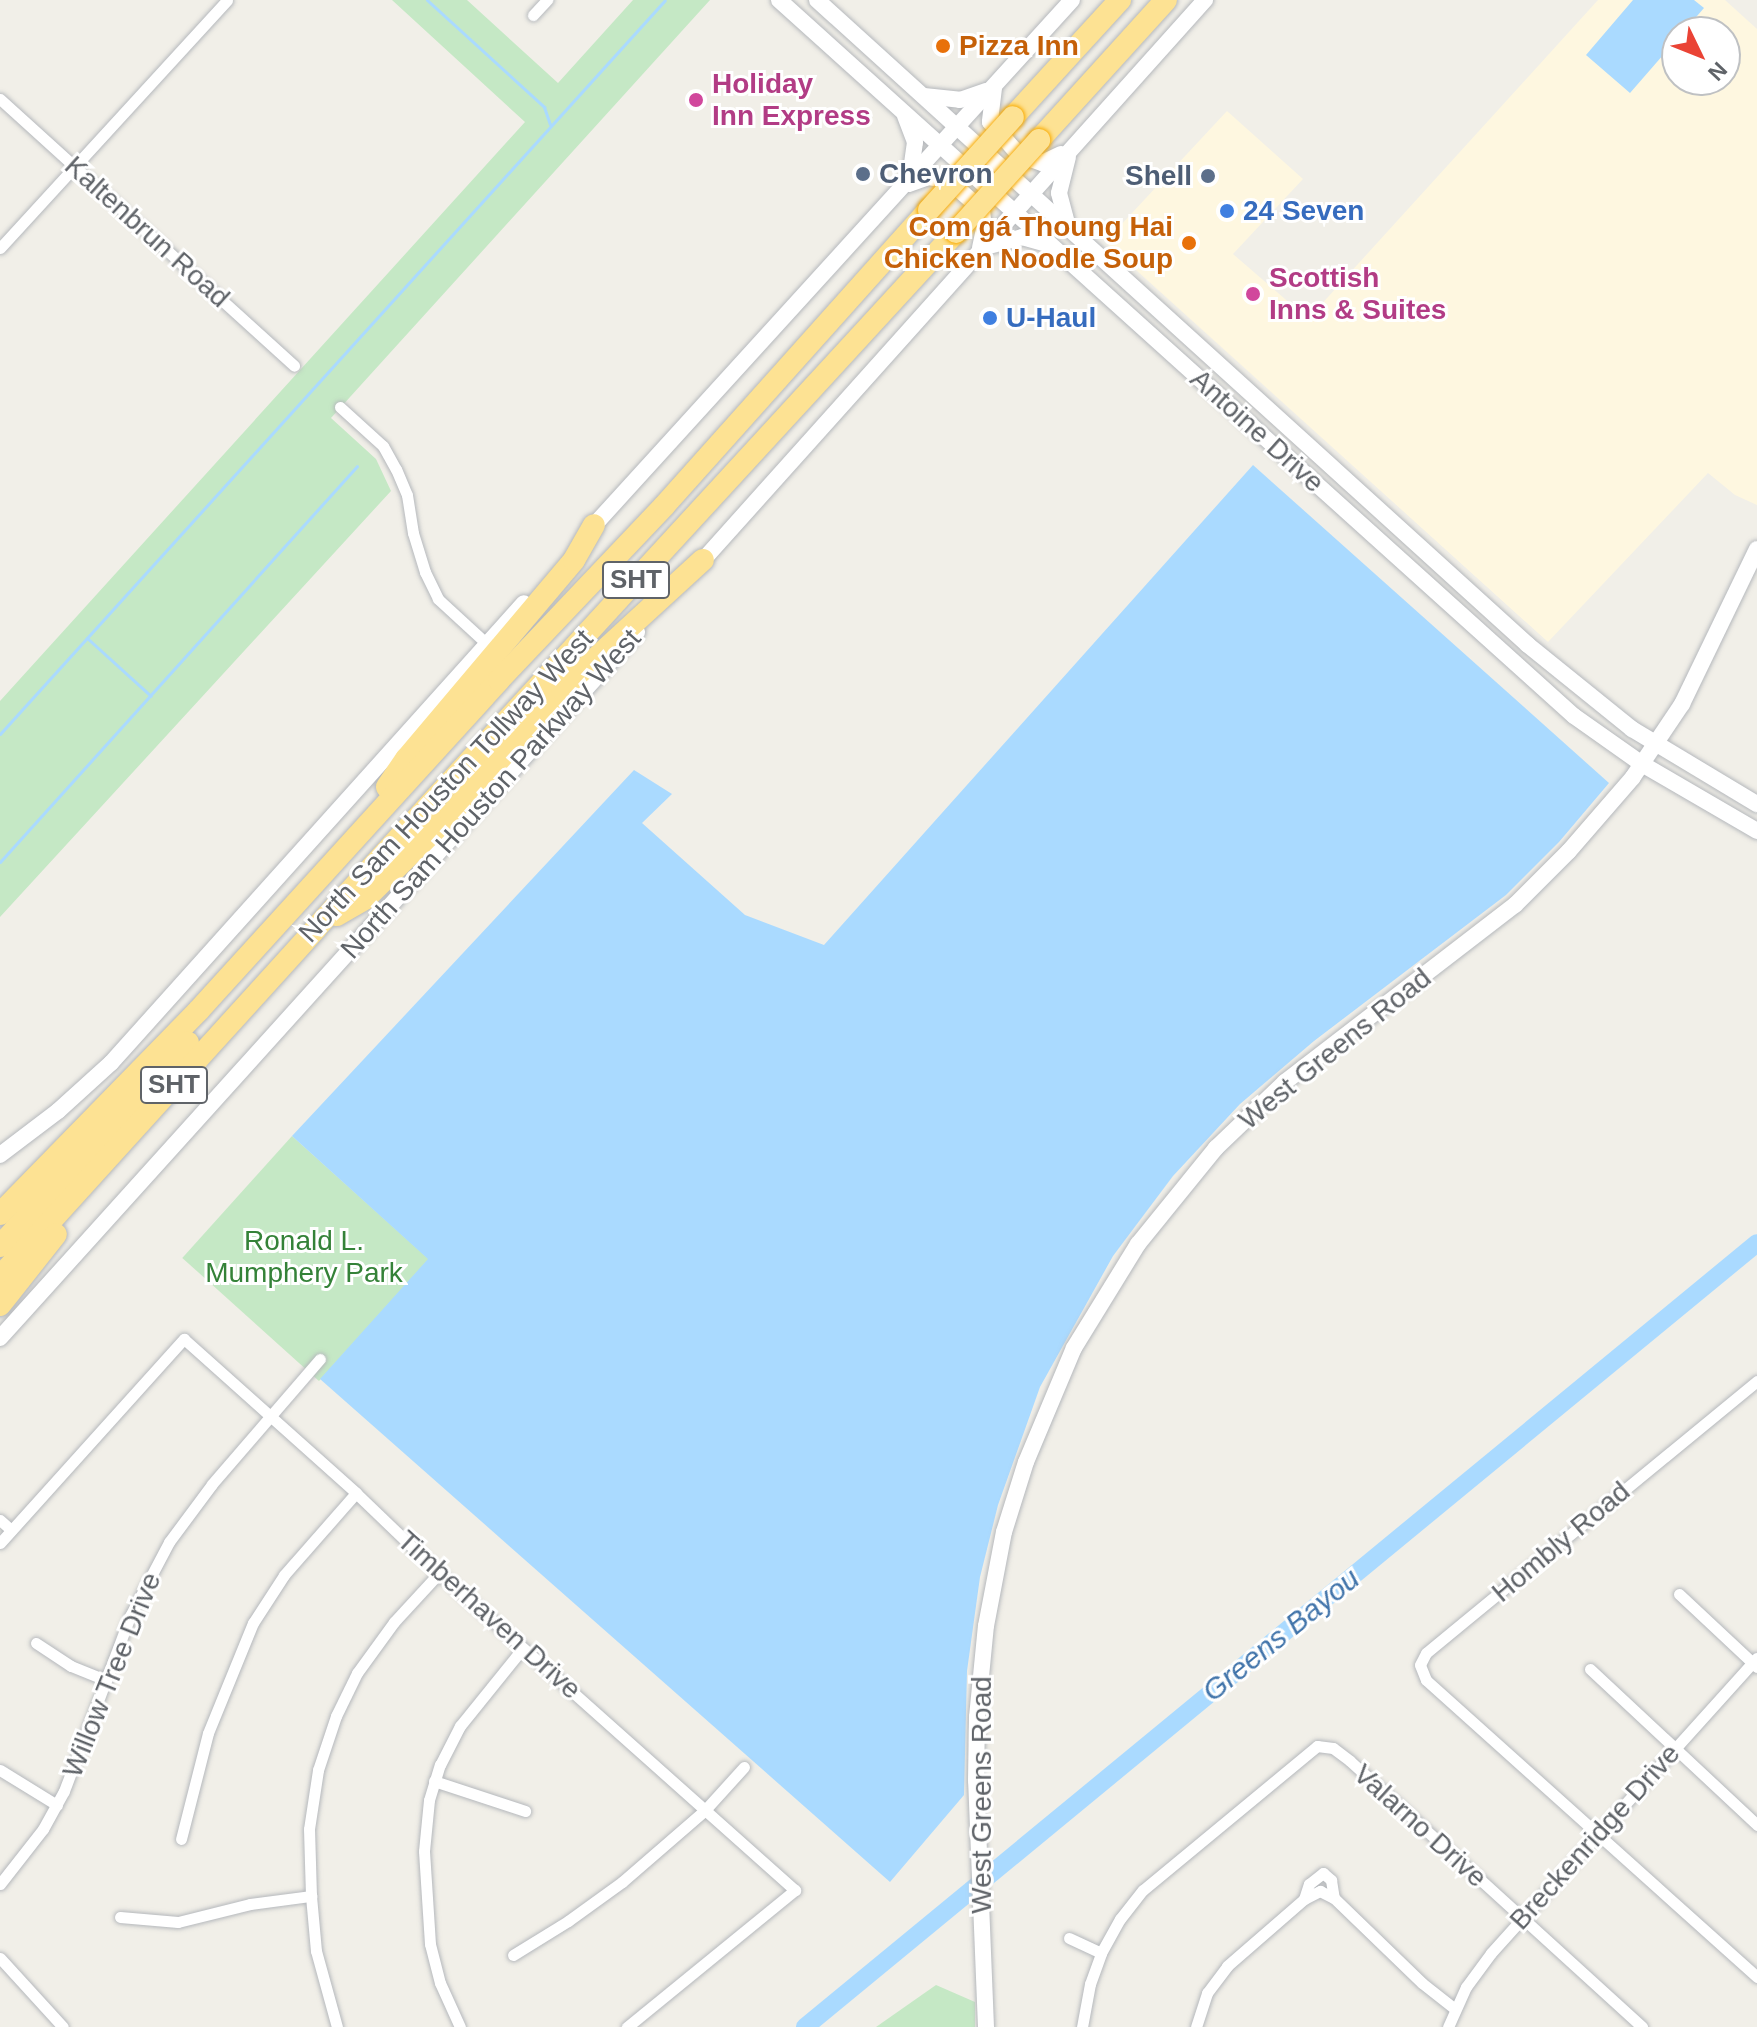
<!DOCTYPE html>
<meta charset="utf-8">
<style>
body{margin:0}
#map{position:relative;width:1757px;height:2027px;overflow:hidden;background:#f1efe8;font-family:Helvetica,sans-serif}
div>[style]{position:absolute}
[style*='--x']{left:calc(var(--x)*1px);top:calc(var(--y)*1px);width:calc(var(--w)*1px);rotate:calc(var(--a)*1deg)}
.commercial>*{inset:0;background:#fef7e0}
.green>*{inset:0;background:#c5e8c5;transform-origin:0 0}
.water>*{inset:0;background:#aadaff}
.stream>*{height:3px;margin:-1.5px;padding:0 1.5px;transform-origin:1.5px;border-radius:1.5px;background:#aadaff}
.river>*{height:18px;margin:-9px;padding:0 9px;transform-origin:9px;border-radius:9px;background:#aadaff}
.roads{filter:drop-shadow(0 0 2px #b5b8bc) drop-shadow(0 0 2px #b5b8bc)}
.street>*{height:11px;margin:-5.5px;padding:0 5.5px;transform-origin:5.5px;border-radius:5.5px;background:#fff}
.secondary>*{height:16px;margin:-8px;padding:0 8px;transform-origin:8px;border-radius:8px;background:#fff}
.highway>*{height:22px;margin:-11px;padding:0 11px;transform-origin:11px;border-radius:11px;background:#fde293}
.bridges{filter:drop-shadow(0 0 2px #f9ab00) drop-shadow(0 0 2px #f9ab00)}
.highway-bridge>*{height:22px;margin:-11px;padding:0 11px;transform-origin:11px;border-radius:11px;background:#fde293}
.dots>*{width:22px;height:22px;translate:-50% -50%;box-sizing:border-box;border:4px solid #fff;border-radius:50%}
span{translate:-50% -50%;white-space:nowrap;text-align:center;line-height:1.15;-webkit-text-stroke:6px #fff;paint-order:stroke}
.shield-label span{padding:2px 6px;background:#fff;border:2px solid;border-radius:6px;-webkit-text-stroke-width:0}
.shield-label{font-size:26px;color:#5f6368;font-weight:700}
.food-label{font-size:28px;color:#c56008;font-weight:700}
.left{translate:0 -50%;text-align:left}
.right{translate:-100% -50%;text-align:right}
.hotel-label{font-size:28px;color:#b23c85;font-weight:700}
.service-label{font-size:28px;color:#4e5e75;font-weight:700}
.shop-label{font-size:28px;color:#366cbe;font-weight:700}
.street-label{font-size:28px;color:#5f6368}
.park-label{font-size:28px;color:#348238}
.water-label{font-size:30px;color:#4174aa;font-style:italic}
.north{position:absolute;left:1661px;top:16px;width:80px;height:80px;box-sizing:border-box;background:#fff;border:2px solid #bfc1c3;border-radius:50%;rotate:133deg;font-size:22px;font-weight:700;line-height:32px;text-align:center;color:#5f6368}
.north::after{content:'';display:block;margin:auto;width:28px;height:36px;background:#ea4335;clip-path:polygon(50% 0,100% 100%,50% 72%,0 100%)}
</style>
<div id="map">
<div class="commercial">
<div style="clip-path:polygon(evenodd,1598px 0,1725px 0,1757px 29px,1757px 505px,1735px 495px,1708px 473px,1548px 642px,1105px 242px,1227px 111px,1303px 179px,1233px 254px,1308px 319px,1598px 0,1677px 32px,1725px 32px,1725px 80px,1677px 80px,1677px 32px)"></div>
</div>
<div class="green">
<div style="clip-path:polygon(392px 0,467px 0,558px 83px,633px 0,710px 0,331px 418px,376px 459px,391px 491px,0 917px,0 701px,525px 122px)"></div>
<div style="left:292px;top:1136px;width:184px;height:164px;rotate:42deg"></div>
<div style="clip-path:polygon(936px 1985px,975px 2002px,975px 2027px,876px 2027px)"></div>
</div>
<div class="water">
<div style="clip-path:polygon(1633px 0,1694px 0,1704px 8px,1683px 32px,1677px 32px,1677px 39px,1630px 93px,1586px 55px)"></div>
<div style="clip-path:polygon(1253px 465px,1609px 783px,1559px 842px,1506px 895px,1314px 1041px,1240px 1104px,1173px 1176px,1113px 1256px,1040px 1387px,998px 1505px,980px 1577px,967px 1671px,964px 1795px,890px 1882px,320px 1379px,428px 1259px,292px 1136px,634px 770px,672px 794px,642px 823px,745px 915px,824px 945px)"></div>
</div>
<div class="stream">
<div style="--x:427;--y:0;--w:159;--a:42.4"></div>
<div style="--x:544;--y:107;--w:18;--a:71"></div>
<div style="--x:87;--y:638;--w:86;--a:42.2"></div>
<div style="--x:0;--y:734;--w:990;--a:-47.82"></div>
<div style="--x:0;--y:862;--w:533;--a:-47.96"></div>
</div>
<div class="river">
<div style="--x:805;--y:2027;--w:1233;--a:-39.47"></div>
</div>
<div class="roads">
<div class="street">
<div style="--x:533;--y:15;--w:21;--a:-47"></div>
<div style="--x:0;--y:99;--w:397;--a:42.2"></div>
<div style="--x:0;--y:248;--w:336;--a:-47.5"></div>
<div style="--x:340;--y:407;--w:58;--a:42.2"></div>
<div style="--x:383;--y:446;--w:26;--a:61"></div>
<div style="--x:396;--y:469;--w:28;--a:67"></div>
<div style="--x:407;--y:495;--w:38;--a:81"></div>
<div style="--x:413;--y:533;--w:41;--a:72.9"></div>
<div style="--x:425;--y:572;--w:30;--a:64"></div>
<div style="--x:438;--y:599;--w:67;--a:42.6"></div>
<div style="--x:1757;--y:1381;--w:428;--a:140.6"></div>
<div style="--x:1426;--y:1653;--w:13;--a:117"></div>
<div style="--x:1420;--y:1665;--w:16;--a:68"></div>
<div style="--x:1426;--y:1680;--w:445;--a:41.9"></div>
<div style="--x:0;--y:1520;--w:15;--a:42"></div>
<div style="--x:0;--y:1543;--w:275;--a:-48"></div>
<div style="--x:184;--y:1339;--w:231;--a:41.8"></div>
<div style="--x:356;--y:1493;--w:115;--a:43.9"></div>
<div style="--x:439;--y:1573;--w:477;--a:41.7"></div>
<div style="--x:795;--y:1890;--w:217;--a:140.8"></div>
<div style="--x:1679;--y:1594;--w:107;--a:43.1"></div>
<div style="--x:36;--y:1643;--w:42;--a:33.3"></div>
<div style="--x:71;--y:1666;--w:38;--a:22"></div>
<div style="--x:1590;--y:1669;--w:229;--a:43"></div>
<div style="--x:0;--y:1770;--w:67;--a:31.6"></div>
<div style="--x:434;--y:1781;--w:96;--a:18.2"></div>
<div style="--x:181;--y:1839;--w:109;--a:-75.7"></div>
<div style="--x:208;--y:1733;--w:119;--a:-67.8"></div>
<div style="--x:253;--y:1623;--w:57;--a:-57.1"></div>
<div style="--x:284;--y:1575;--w:109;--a:-48.7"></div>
<div style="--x:0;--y:1884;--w:70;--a:-52"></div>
<div style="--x:43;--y:1829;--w:43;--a:-61.1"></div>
<div style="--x:64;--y:1791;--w:187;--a:-69.3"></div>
<div style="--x:130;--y:1616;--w:84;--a:-62.2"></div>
<div style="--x:169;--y:1542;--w:72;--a:-53.4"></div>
<div style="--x:212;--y:1484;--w:165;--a:-49.2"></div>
<div style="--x:1304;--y:1899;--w:16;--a:-72"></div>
<div style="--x:1309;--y:1884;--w:18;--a:-38"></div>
<div style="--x:1323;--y:1873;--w:11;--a:41"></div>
<div style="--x:1331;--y:1880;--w:18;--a:81"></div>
<div style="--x:120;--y:1917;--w:58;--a:4.9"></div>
<div style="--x:178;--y:1922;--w:74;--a:-14"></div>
<div style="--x:250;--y:1904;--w:62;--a:-7.5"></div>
<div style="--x:1069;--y:1938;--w:35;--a:25"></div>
<div style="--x:513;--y:1955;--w:65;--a:-31.7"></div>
<div style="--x:568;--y:1921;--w:67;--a:-35.8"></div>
<div style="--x:622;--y:1882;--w:110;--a:-40.9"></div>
<div style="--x:705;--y:1810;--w:58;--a:-47.8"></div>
<div style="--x:0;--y:1958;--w:93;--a:47.6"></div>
<div style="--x:337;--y:2027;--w:79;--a:-105.4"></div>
<div style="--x:316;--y:1951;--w:55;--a:-95.2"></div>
<div style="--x:311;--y:1896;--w:67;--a:-91.7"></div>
<div style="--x:309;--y:1829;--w:60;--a:-81.3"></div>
<div style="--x:318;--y:1770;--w:57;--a:-71.6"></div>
<div style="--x:336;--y:1716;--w:48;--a:-64"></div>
<div style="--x:357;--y:1673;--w:63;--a:-54"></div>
<div style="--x:394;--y:1622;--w:67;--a:-47.4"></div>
<div style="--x:460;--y:2027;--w:48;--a:-114.4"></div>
<div style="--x:440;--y:1983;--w:40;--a:-104.4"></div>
<div style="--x:430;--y:1944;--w:93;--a:-93.7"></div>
<div style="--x:424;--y:1851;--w:51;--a:-84.4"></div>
<div style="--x:429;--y:1800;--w:37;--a:-73"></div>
<div style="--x:440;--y:1765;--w:44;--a:-62.9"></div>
<div style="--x:460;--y:1726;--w:100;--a:-51.1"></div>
<div style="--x:1082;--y:2027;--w:44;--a:-79.5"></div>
<div style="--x:1090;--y:1984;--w:33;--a:-70"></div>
<div style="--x:1101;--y:1953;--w:39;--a:-61"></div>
<div style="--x:1120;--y:1919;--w:37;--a:-52"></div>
<div style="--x:1143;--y:1890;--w:226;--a:-39.6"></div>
<div style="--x:1317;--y:1746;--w:16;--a:7"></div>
<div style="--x:1333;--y:1748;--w:21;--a:37"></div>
<div style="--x:1350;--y:1761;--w:395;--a:42.3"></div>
<div style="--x:1196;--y:2027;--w:36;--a:-72"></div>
<div style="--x:1207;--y:1993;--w:34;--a:-53"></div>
<div style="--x:1227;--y:1966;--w:102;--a:-41"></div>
<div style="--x:1304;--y:1899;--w:18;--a:-27"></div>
<div style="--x:1320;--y:1891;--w:16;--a:27"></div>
<div style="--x:1334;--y:1898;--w:122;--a:44"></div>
<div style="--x:1422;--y:1983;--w:42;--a:38.2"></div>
<div style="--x:1448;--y:2027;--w:44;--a:-65.8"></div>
<div style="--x:1466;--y:1987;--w:42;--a:-53.7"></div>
<div style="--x:1491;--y:1953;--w:397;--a:-48"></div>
</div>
<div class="secondary">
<div style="--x:779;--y:0;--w:1070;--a:42.01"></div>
<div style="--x:1574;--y:716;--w:83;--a:35.2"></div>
<div style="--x:1642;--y:764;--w:133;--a:30.2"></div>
<div style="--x:817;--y:0;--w:960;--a:42.21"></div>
<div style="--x:1528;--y:645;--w:134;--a:38.9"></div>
<div style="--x:1632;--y:729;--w:146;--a:31"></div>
<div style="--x:994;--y:88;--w:34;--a:97"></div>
<div style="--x:990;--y:122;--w:44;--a:48.7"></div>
<div style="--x:1019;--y:155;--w:24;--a:19"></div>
<div style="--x:1042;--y:163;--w:21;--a:-25"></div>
<div style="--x:924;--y:96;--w:36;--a:6"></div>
<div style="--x:960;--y:100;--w:28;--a:-19"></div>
<div style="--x:905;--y:116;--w:28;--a:69"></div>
<div style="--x:915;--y:142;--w:36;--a:98"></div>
<div style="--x:909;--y:184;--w:20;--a:-20"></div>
<div style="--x:928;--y:177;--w:20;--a:9"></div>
<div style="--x:948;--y:180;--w:45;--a:41.4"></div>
<div style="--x:982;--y:210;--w:19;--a:84"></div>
<div style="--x:984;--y:229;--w:19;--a:102"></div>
<div style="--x:1067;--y:223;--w:31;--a:-105"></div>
<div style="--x:1059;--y:193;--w:37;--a:-76"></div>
<div style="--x:985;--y:247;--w:38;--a:-15"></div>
<div style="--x:1022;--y:237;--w:26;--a:16"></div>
<div style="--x:588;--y:532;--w:719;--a:-47.7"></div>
<div style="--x:696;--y:568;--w:763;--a:-48.14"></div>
<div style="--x:0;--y:1155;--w:73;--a:-37.2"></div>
<div style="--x:58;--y:1111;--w:72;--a:-42.2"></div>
<div style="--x:111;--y:1063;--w:618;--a:-48.08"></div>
<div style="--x:0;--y:1338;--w:951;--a:-47.94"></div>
<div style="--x:986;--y:2027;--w:246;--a:-92.3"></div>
<div style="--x:976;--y:1781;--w:64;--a:-89.1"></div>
<div style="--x:977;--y:1717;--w:91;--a:-84.4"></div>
<div style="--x:986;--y:1626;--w:96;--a:-79.2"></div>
<div style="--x:1004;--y:1532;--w:73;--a:-72.6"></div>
<div style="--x:1026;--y:1462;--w:124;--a:-67.2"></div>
<div style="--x:1074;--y:1348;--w:122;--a:-58.4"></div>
<div style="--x:1138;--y:1244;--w:124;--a:-50.9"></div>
<div style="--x:1216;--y:1148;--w:95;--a:-43.7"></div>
<div style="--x:1285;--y:1082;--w:290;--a:-37.6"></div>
<div style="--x:1515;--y:905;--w:76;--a:-45"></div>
<div style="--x:1569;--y:851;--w:98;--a:-49.1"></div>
<div style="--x:1633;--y:777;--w:88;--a:-56.1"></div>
<div style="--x:1682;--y:704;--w:172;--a:-64.2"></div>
</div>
<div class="highway">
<div style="--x:1013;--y:117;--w:159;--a:-47.6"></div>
<div style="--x:1039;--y:140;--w:189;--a:-47.8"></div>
<div style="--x:387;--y:787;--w:34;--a:-56"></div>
<div style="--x:406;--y:759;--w:260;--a:-49.8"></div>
<div style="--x:574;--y:560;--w:40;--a:-60.3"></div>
<div style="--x:337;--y:915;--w:34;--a:-30"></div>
<div style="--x:366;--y:898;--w:120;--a:-44.7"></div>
<div style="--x:451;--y:814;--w:167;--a:-48.4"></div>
<div style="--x:562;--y:689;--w:191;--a:-42.5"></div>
<div style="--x:0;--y:1214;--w:285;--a:-45.7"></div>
<div style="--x:199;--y:1010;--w:446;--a:-47.7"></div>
<div style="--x:499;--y:680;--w:240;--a:-46.5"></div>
<div style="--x:664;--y:506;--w:397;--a:-48.2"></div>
<div style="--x:0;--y:1246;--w:277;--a:-47.3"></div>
<div style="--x:0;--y:1277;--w:471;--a:-47.8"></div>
<div style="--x:316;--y:928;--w:946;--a:-47.4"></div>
<div style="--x:0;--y:1305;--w:90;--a:-51.7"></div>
</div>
</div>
<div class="bridges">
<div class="highway-bridge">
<div style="--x:929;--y:210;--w:125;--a:-47.9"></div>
<div style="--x:956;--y:232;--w:124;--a:-47.9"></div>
</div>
</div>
<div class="dots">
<div style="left:943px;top:46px;background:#e8710a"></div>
<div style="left:696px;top:100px;background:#d1479c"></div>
<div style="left:863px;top:174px;background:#5c6f8a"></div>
<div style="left:1208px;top:176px;background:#5c6f8a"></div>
<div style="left:1227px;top:211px;background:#3f7fe0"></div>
<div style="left:1189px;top:243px;background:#e8710a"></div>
<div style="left:1253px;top:294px;background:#d1479c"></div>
<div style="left:990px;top:318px;background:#3f7fe0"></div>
</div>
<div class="shield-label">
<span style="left:636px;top:580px">SHT</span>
<span style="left:174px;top:1085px">SHT</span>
</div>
<div class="food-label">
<span class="left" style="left:959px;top:46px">Pizza Inn</span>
<span class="right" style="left:1173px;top:243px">Com gá Thoung Hai<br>Chicken Noodle Soup</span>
</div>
<div class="hotel-label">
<span class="left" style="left:712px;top:100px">Holiday<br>Inn Express</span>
<span class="left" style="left:1269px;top:294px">Scottish<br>Inns &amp; Suites</span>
</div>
<div class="service-label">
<span class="left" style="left:879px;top:174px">Chevron</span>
<span class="right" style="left:1192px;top:176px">Shell</span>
</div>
<div class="shop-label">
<span class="left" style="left:1243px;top:211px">24 Seven</span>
<span class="left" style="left:1006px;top:318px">U-Haul</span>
</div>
<div class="street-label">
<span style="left:147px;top:232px;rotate:42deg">Kaltenbrun Road</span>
<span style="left:1257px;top:431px;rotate:42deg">Antoine Drive</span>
<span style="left:446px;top:786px;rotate:-47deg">North Sam Houston Tollway West</span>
<span style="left:491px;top:794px;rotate:-48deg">North Sam Houston Parkway West</span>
<span style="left:1335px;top:1049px;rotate:-39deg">West Greens Road</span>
<span style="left:1561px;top:1542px;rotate:-40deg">Hombly Road</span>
<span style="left:489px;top:1615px;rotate:42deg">Timberhaven Drive</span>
<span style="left:112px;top:1675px;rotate:-68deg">Willow Tree Drive</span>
<span style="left:982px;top:1795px;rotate:-90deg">West Greens Road</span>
<span style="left:1420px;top:1826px;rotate:42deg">Valarno Drive</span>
<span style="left:1595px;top:1837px;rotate:-48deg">Breckenridge Drive</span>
</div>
<div class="park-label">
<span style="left:304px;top:1257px">Ronald L.<br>Mumphery Park</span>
</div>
<div class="water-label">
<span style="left:1281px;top:1635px;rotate:-39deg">Greens Bayou</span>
</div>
<div class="north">N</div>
</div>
